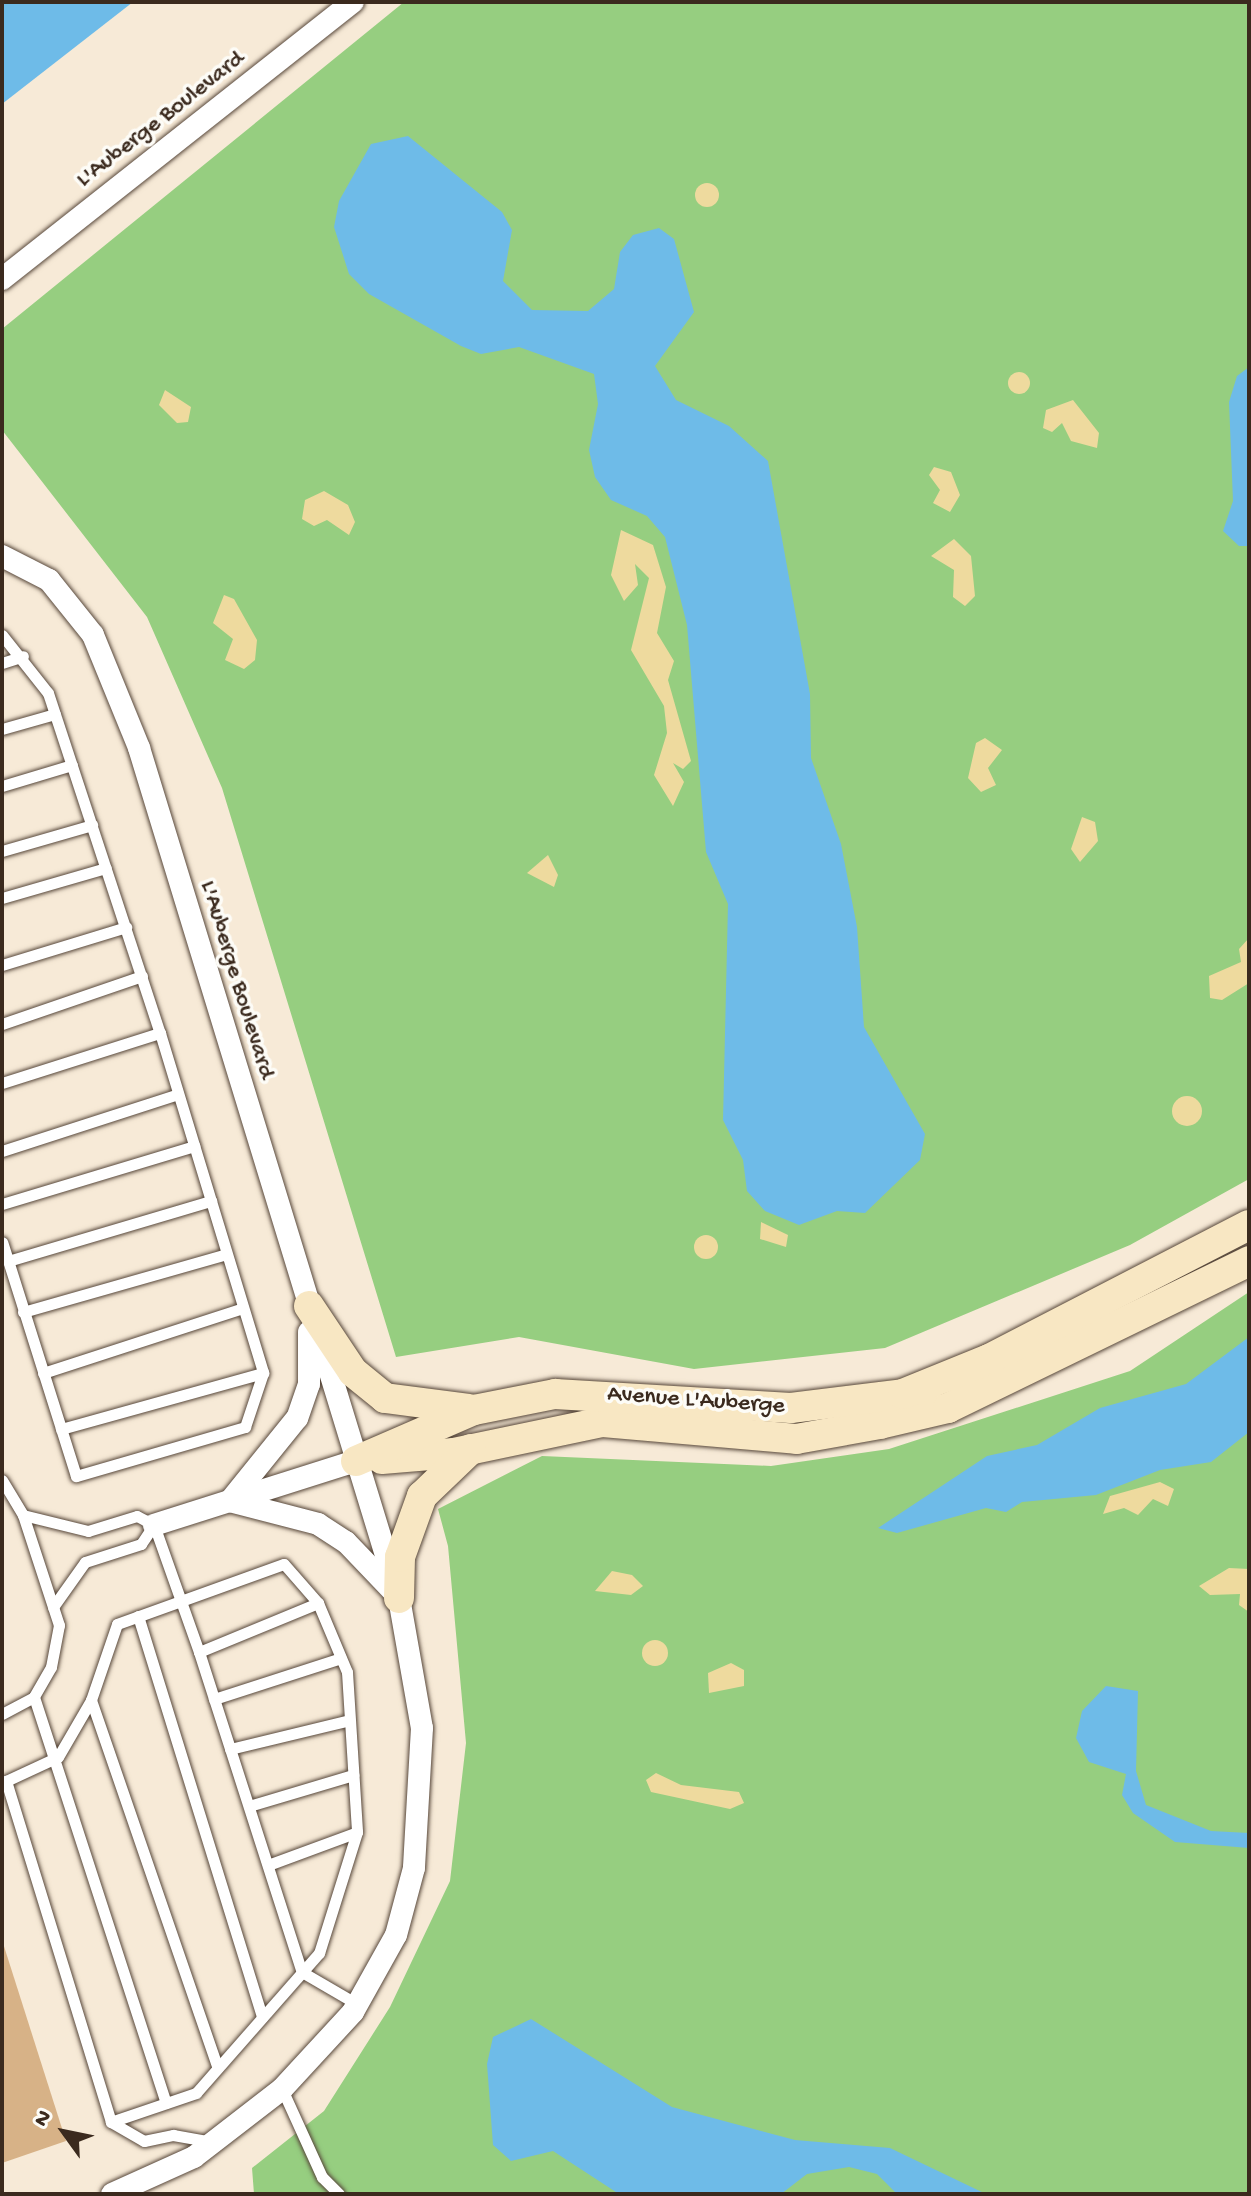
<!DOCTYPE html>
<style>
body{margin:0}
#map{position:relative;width:1251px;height:2196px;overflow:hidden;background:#f7ead7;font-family:"Gochi Hand",sans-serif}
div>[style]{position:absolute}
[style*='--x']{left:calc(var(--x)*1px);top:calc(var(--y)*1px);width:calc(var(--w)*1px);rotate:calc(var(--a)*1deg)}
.green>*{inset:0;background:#96ce80}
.sand>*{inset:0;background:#eeda9e}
.round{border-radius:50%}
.water>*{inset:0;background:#6ebbe8}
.building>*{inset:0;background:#d7b287}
.roads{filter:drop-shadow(0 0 2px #57473a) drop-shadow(0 0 2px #57473a)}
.lane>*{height:11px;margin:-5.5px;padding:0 5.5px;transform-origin:5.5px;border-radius:5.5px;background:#fff}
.street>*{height:22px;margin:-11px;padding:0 11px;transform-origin:11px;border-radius:11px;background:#fff}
.secondary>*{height:30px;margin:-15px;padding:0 15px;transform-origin:15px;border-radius:15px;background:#f8e7c3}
span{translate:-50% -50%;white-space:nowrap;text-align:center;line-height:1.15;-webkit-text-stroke:7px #fdfcf7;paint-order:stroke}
.street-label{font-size:24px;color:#3b2a1e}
.frame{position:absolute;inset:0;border:4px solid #3b2a1e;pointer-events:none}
.north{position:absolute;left:24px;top:2092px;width:80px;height:80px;-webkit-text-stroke:6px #fdfcf7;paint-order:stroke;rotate:303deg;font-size:22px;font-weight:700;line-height:32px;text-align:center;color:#3b2a1e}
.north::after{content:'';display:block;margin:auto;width:28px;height:36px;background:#3b2a1e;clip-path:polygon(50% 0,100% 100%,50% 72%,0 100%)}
</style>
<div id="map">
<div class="green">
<div style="clip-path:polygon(404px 2px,1249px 2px,1249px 1179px,1130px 1245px,885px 1348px,694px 1369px,519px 1337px,396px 1357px,222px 788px,147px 617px,2px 430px,2px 329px)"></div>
<div style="clip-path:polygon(1249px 1292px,1249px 2194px,254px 2194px,252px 2168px,324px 2111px,390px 2007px,450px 1881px,466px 1743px,448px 1546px,438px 1509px,542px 1456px,771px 1466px,889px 1449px,1130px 1371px)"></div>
</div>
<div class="sand">
<div class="round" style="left:695px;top:183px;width:24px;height:24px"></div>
<div class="round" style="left:1008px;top:372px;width:22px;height:22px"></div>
<div style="clip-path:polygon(165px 390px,191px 407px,188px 422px,177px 423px,159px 405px)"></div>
<div style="clip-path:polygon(1073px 400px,1099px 433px,1097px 448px,1071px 441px,1062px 423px,1052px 432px,1043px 428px,1046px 410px)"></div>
<div style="clip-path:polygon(934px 467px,951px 472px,960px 495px,950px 512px,933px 503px,940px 490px,929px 475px)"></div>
<div style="clip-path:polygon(324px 491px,348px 505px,355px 522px,349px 535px,327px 520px,314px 526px,302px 519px,305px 500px)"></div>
<div style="clip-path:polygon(621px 530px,653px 545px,666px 587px,657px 633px,674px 661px,668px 680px,691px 761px,683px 769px,673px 763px,684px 782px,673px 806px,654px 775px,667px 733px,664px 706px,631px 650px,649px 578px,635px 564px,638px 585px,624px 601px,611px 575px)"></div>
<div style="clip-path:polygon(954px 539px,971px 556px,975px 596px,965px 606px,953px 597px,954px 570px,931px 556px)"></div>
<div style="clip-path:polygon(224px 595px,234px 599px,257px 640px,255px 660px,244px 669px,225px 660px,233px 639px,213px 623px)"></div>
<div style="clip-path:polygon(985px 738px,1002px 750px,988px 768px,996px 785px,981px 792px,968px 778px,976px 743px)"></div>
<div style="clip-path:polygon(1082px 817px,1095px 822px,1098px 841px,1080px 862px,1071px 849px)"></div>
<div style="clip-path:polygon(548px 855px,558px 875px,554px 887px,527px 873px)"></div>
<div style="clip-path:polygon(1249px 938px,1249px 983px,1222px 1000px,1210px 998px,1209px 976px,1241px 962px,1239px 949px)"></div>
<div class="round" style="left:1172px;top:1096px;width:30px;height:30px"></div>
<div style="clip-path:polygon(761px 1222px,788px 1235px,786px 1247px,760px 1239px)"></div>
<div class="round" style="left:694px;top:1235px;width:24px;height:24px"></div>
<div style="clip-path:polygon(1160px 1482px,1174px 1489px,1168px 1506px,1153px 1499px,1138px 1515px,1124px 1508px,1103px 1514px,1110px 1496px)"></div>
<div style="clip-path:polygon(1229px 1568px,1249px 1569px,1249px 1612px,1239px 1605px,1240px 1594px,1210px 1595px,1199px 1586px)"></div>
<div style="clip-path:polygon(612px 1571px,632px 1575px,643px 1586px,631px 1595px,595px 1591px)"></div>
<div class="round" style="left:642px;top:1640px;width:26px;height:26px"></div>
<div style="clip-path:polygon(731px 1663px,744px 1670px,744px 1686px,709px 1693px,708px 1673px)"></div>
<div style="clip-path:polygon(656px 1773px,681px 1785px,739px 1792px,744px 1803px,730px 1809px,651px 1792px,646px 1780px)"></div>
</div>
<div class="water">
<div style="clip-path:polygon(2px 2px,133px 2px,2px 104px)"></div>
<div style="clip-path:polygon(408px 136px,502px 212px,512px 230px,503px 281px,532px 310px,588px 311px,614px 289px,620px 252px,633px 235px,659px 228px,674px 239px,694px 312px,655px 366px,676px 400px,729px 426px,768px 461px,810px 694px,811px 758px,841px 844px,857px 927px,864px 1027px,925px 1134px,920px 1160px,865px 1213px,837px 1211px,799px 1225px,765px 1211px,747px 1191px,743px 1160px,723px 1120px,728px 904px,706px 852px,687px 625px,665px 537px,647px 516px,611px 500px,595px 477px,589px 450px,598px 404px,594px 374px,519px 347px,481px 354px,461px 346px,369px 294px,349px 274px,334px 227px,339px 201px,371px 144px)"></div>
<div style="clip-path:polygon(1249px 367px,1249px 546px,1239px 546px,1223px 531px,1233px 501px,1229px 402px,1237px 376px)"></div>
<div style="clip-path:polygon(1249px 1337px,1249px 1432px,1211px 1462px,1160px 1470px,1096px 1495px,1022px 1502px,1006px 1512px,986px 1508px,897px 1533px,878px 1528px,987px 1456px,1037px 1445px,1100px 1408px,1186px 1384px)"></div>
<div style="clip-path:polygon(1106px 1686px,1138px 1691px,1136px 1771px,1146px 1805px,1211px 1831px,1249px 1833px,1249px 1848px,1175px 1842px,1133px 1813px,1122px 1795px,1126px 1774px,1089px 1762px,1076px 1738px,1082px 1711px)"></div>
<div style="clip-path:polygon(531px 2019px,672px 2107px,795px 2140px,890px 2148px,986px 2194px,897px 2194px,877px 2174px,849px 2167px,807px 2174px,781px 2194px,619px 2194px,553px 2151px,511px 2161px,493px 2145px,487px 2064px,493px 2037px)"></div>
</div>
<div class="building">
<div style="clip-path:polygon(2px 1940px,66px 2141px,2px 2163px)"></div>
</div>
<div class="roads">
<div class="lane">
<div style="--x:2;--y:635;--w:74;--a:51.6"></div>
<div style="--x:48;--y:693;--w:358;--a:71.8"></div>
<div style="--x:160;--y:1033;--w:355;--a:73.1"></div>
<div style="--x:263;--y:1373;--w:57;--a:108.4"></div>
<div style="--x:245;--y:1427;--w:176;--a:163.8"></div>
<div style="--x:76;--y:1476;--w:245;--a:-107.5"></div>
<div style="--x:2;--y:663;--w:22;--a:-18"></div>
<div style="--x:2;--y:729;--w:55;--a:-15.8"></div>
<div style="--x:2;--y:786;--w:73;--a:-16.7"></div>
<div style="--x:2;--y:851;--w:94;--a:-16.1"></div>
<div style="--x:2;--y:898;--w:108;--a:-16.1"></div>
<div style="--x:2;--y:965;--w:130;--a:-17"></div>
<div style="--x:2;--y:1024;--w:148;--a:-18.9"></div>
<div style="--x:2;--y:1083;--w:166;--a:-17.6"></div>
<div style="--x:2;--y:1151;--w:185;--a:-17.9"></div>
<div style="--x:2;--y:1204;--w:201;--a:-16.8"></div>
<div style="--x:8;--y:1261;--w:212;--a:-16.5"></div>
<div style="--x:23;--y:1312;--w:211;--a:-15.9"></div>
<div style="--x:43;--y:1373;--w:210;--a:-18"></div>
<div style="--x:61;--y:1429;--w:210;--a:-15.5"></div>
<div style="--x:2;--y:1480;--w:41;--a:59"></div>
<div style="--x:23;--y:1515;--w:116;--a:71.9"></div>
<div style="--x:59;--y:1625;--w:43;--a:100.8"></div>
<div style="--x:51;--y:1667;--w:34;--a:120"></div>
<div style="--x:34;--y:1697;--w:36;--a:152"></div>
<div style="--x:23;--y:1515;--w:67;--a:13.8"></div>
<div style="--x:88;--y:1531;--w:51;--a:-17"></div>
<div style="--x:137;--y:1516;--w:19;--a:28"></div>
<div style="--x:154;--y:1525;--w:135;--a:70.5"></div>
<div style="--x:199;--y:1652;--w:129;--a:-22.4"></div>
<div style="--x:284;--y:1564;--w:52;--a:48.9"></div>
<div style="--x:318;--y:1603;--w:75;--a:67.2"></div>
<div style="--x:347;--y:1672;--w:160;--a:86.4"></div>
<div style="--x:357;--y:1832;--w:127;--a:107.4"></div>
<div style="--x:319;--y:1953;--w:186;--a:131.3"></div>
<div style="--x:196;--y:2093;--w:90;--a:161.2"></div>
<div style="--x:111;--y:2122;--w:357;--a:-107.1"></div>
<div style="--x:6;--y:1781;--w:57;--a:-24.8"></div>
<div style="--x:58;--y:1757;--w:66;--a:-59.9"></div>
<div style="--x:91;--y:1700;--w:80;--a:-71.1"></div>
<div style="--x:117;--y:1624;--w:177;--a:-19.8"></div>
<div style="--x:53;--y:1607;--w:55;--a:-54.6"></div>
<div style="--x:85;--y:1562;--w:59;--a:-17.8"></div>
<div style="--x:141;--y:1544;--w:23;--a:-56"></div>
<div style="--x:138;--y:1616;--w:420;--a:72.8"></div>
<div style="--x:199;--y:1652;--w:336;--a:72.2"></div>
<div style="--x:302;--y:1972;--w:64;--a:30.2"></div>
<div style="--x:34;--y:1697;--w:427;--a:72"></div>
<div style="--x:214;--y:1699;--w:133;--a:-17.9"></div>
<div style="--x:91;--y:1700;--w:389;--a:71"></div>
<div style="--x:230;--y:1749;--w:123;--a:-13.6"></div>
<div style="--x:249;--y:1806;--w:109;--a:-16.6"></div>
<div style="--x:268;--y:1865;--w:95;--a:-20.3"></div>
<div style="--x:282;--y:2089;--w:97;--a:65.6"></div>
<div style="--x:322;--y:2177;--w:24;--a:45"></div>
<div style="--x:111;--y:2122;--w:38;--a:30"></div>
<div style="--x:144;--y:2141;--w:30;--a:-12"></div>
<div style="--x:173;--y:2135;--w:41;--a:9.9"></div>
</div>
<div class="street">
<div style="--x:2;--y:279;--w:447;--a:-38.3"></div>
<div style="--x:2;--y:556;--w:53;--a:27.1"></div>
<div style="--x:49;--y:580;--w:70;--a:51.3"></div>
<div style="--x:93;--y:635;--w:122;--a:67.8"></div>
<div style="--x:139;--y:748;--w:889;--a:72.99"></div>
<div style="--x:399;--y:1598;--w:132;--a:80"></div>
<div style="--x:422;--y:1728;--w:140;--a:93.3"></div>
<div style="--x:414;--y:1868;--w:69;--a:105"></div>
<div style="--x:396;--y:1935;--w:88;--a:119.2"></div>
<div style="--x:353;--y:2012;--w:105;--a:132.7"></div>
<div style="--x:282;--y:2089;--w:111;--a:142.3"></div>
<div style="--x:194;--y:2157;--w:90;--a:155.7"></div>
<div style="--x:309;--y:1332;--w:52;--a:90"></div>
<div style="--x:309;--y:1384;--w:36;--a:109"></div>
<div style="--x:297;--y:1418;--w:107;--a:128.9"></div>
<div style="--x:230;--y:1501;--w:91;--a:14.6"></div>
<div style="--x:318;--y:1524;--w:33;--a:33"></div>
<div style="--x:346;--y:1542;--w:69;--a:46.2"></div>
<div style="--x:154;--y:1525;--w:212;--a:-17.6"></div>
</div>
<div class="secondary">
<div style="--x:309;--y:1306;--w:79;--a:56.3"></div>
<div style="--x:353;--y:1372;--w:41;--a:39.1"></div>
<div style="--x:385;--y:1398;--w:84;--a:7.5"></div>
<div style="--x:382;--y:1459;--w:72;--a:-4.8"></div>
<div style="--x:454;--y:1453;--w:152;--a:-11.8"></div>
<div style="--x:603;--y:1422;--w:194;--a:5"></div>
<div style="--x:796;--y:1439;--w:85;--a:-10.1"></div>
<div style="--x:880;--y:1424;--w:70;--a:-13.2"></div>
<div style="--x:948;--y:1408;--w:335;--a:-26"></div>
<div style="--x:356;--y:1461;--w:129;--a:-23.4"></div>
<div style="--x:474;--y:1410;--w:83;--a:-11.2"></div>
<div style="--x:555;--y:1394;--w:236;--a:3.4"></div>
<div style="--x:791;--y:1408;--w:113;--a:-7.1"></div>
<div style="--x:903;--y:1394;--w:93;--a:-22.1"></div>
<div style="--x:989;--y:1359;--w:292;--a:-27.3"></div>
<div style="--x:399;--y:1598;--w:41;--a:-88.6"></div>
<div style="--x:400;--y:1557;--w:65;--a:-70.2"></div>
<div style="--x:422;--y:1496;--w:68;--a:-43.8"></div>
</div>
</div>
<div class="street-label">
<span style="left:161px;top:120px;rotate:-38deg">L'Auberge Boulevard</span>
<span style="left:236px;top:980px;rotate:73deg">L'Auberge Boulevard</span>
<span style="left:696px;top:1401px;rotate:4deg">Avenue L'Auberge</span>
</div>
<div class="frame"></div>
<div class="north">N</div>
</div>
